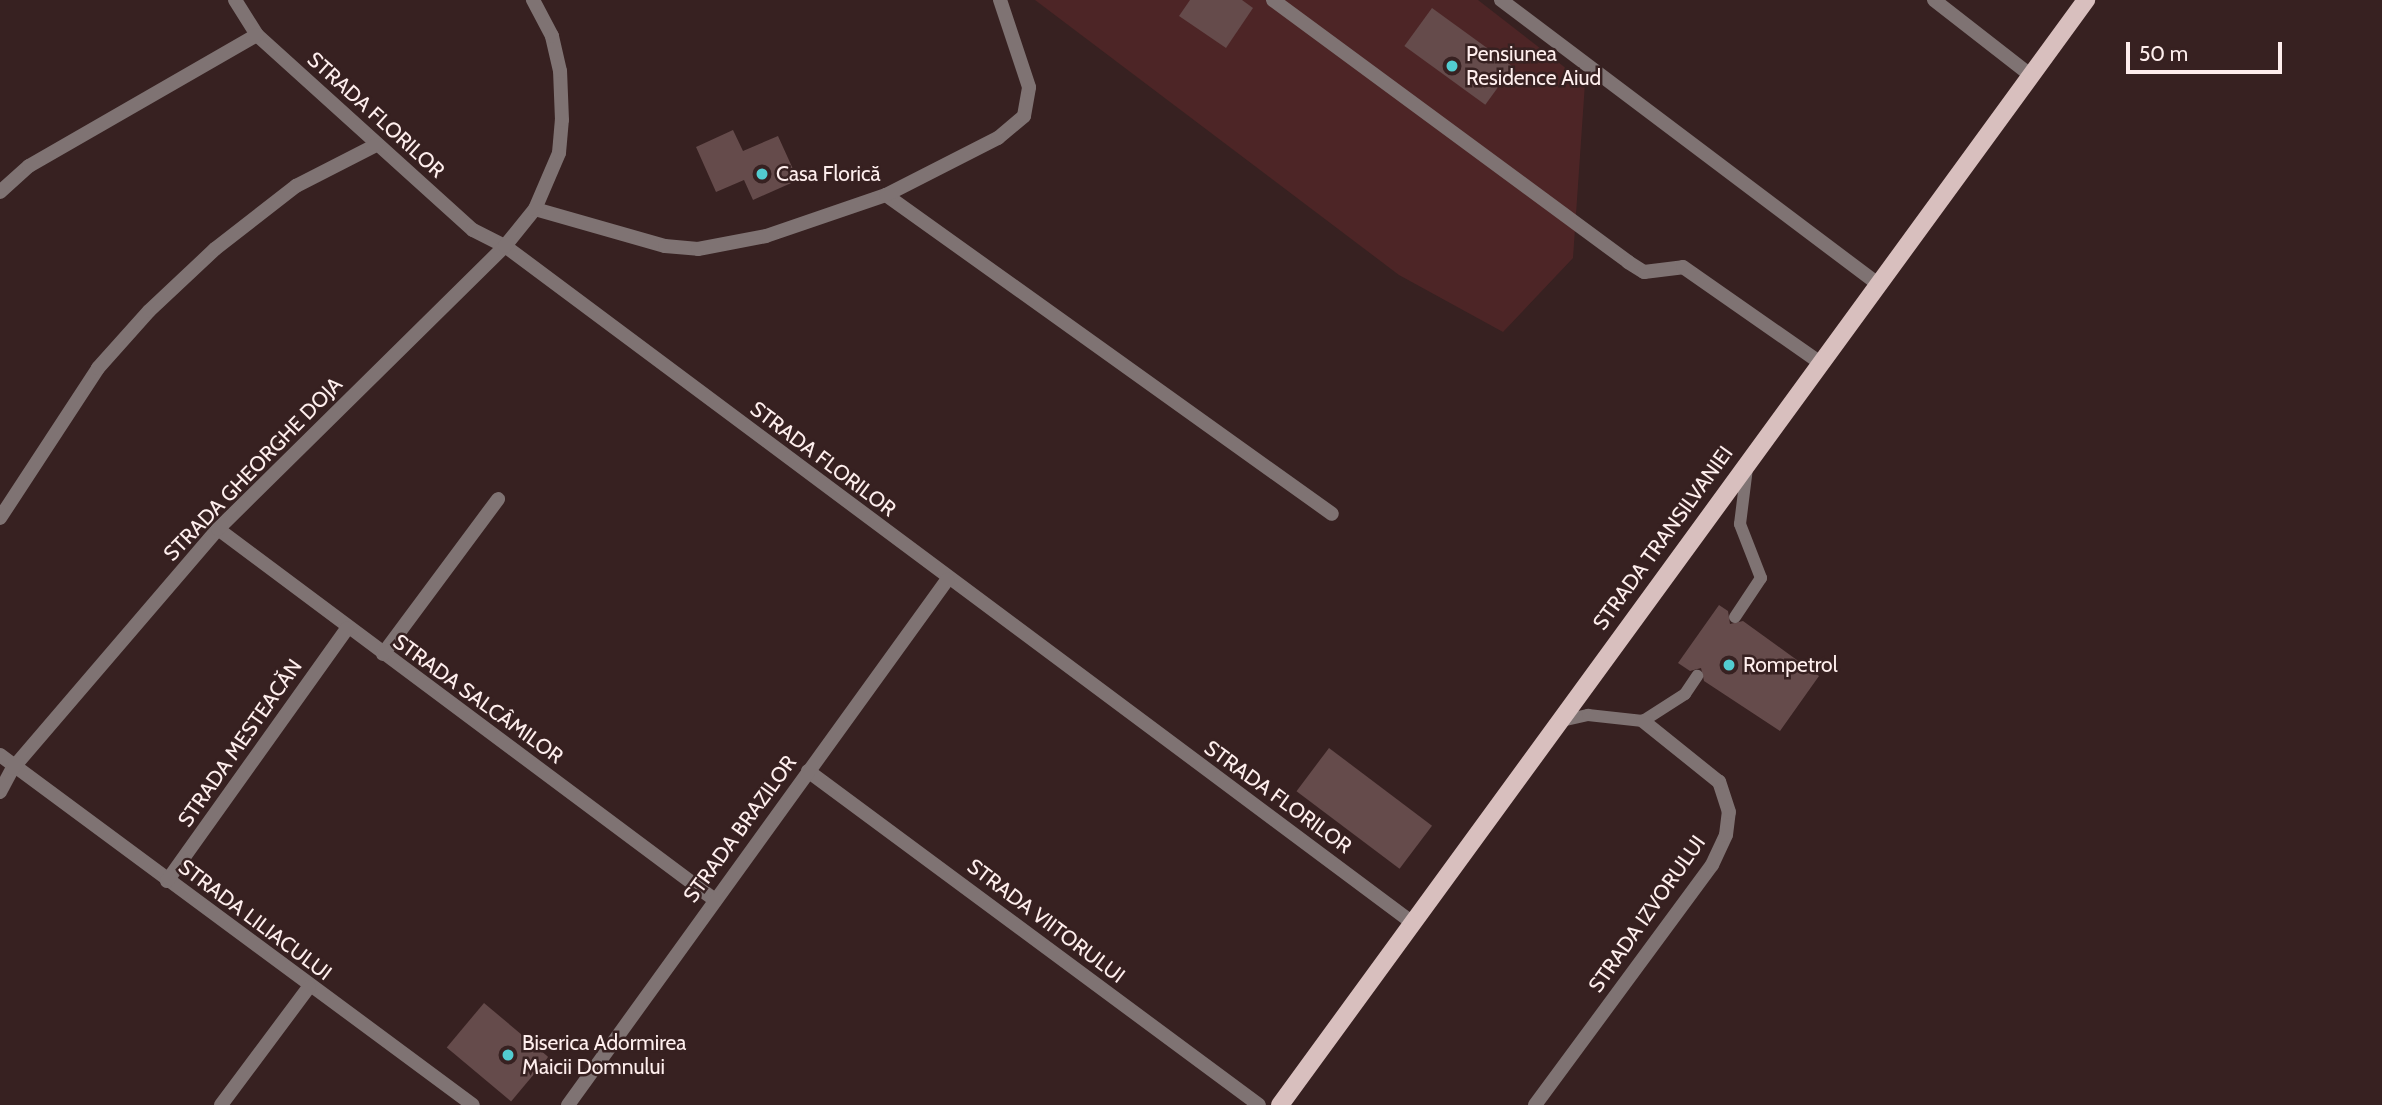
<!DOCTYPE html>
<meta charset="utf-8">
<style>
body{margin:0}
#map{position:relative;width:2382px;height:1105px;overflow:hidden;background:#372121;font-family:Cabin,sans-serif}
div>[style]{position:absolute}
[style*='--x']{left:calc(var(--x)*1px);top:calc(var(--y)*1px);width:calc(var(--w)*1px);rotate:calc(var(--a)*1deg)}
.green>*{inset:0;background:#4d2526}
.building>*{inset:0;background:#654b4b;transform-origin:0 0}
.service>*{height:12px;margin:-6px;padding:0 6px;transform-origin:6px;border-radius:6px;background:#7f7373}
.minor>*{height:14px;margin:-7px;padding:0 7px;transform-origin:7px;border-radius:7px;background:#7f7373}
.primary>*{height:18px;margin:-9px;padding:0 9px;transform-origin:9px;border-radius:9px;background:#d8bfbe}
.dots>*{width:19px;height:19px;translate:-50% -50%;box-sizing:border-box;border:4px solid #372121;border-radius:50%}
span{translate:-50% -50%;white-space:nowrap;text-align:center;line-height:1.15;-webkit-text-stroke:5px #372121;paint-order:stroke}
.poi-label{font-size:21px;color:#feeeed}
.left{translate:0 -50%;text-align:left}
.street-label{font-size:21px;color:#feeeed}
.scale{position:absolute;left:2126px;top:42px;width:156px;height:32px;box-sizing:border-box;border:4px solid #feeeed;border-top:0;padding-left:9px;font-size:21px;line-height:24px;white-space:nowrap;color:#feeeed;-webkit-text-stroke:5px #372121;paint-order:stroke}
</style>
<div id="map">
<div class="green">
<div style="clip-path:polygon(1035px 0,1478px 0,1585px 83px,1573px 258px,1503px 332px,1399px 275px)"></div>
</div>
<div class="building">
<div style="clip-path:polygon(1190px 0,1242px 0,1253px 8px,1226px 48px,1179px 16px)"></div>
<div style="left:1432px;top:8px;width:100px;height:47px;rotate:36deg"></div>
<div style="clip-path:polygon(733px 130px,743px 151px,778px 136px,798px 180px,753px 200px,744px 180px,716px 192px,696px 147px)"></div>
<div style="clip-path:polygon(1719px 605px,1728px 611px,1730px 624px,1743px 621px,1819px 676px,1780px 731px,1704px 681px,1701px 668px,1690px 671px,1678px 663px)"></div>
<div style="left:1329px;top:748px;width:129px;height:54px;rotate:37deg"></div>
<div style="left:484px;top:1003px;width:84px;height:58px;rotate:40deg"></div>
</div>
<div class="service">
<div style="--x:1735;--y:617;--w:47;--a:-56.3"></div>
<div style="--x:1761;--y:578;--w:58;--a:-111.3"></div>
<div style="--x:1740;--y:524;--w:56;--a:-82.9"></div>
<div style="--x:1557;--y:722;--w:32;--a:-13"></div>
<div style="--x:1588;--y:715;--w:55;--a:6.2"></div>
<div style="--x:1643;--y:721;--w:50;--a:-32.7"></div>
<div style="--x:1685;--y:694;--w:22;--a:-56"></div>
</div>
<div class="minor">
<div style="--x:235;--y:0;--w:41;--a:57.8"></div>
<div style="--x:257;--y:35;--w:291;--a:42.1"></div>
<div style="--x:473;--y:230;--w:36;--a:27"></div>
<div style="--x:505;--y:246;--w:1133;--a:36.71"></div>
<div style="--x:1273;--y:0;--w:441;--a:36.4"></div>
<div style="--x:1628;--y:262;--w:19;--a:32"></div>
<div style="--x:1644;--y:272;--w:39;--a:-7"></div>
<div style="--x:1683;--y:267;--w:166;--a:34.9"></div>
<div style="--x:1501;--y:0;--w:471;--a:37"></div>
<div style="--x:1934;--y:0;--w:120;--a:37.9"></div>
<div style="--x:0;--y:192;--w:39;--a:-42"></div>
<div style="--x:29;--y:166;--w:263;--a:-29.9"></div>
<div style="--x:886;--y:195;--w:548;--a:35.57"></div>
<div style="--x:535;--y:209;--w:135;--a:15.9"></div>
<div style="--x:665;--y:246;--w:33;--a:5"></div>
<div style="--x:698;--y:249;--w:69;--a:-10.8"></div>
<div style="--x:766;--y:236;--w:127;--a:-18.9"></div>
<div style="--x:886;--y:195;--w:126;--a:-27"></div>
<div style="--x:998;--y:138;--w:34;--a:-40"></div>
<div style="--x:1024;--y:116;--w:29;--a:-80"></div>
<div style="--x:1029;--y:87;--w:92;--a:-108.4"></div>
<div style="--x:0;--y:518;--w:179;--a:-56.8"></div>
<div style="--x:98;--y:368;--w:76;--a:-48.2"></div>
<div style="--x:149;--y:311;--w:91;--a:-43.2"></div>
<div style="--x:215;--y:249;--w:103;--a:-37.9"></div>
<div style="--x:296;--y:186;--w:90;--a:-27.1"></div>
<div style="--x:218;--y:529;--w:620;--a:36.74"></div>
<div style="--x:383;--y:654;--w:193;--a:-53.4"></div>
<div style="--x:0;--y:755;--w:588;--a:36.5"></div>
<div style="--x:808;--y:771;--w:561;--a:36.52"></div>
<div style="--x:0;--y:792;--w:27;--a:-62"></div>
<div style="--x:13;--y:768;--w:315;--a:-49.4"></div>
<div style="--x:218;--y:529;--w:403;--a:-44.6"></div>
<div style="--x:505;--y:246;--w:48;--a:-51"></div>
<div style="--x:535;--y:209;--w:61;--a:-66.8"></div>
<div style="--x:559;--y:153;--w:33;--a:-85"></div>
<div style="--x:562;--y:120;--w:49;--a:-92.3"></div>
<div style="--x:560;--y:71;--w:36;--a:-103"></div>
<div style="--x:552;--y:36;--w:41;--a:-117.8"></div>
<div style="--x:167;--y:881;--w:310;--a:-54.5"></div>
<div style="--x:221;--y:1105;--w:147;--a:-53.3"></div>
<div style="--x:568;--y:1105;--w:648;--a:-54.17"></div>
<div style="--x:1535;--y:1105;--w:298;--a:-53.6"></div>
<div style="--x:1712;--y:865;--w:33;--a:-65"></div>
<div style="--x:1726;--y:835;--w:23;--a:-83"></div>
<div style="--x:1729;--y:812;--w:32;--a:-108"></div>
<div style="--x:1719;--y:782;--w:97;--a:-141.2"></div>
</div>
<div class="primary">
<div style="--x:1280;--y:1105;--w:1368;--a:-53.89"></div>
</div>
<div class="dots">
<div style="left:1452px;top:66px;background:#52ccd0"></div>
<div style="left:762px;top:174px;background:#52ccd0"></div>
<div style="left:1729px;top:665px;background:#52ccd0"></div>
<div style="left:508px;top:1055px;background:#52ccd0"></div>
</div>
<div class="poi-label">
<span class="left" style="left:1466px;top:66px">Pensiunea<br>Residence Aiud</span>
<span class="left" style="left:776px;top:174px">Casa Florică</span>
<span class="left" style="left:1743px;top:665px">Rompetrol</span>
<span class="left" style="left:522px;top:1055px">Biserica Adormirea<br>Maicii Domnului</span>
</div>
<div class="street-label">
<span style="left:376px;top:115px;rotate:42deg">STRADA FLORILOR</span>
<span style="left:823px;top:459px;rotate:37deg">STRADA FLORILOR</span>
<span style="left:253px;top:469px;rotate:-46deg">STRADA GHEORGHE DOJA</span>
<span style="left:1663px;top:538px;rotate:-54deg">STRADA TRANSILVANIEI</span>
<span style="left:478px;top:699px;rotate:36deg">STRADA SALCÂMILOR</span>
<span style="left:240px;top:743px;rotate:-55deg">STRADA MESTEACĂN</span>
<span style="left:1278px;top:797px;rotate:36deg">STRADA FLORILOR</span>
<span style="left:740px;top:829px;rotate:-54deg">STRADA BRAZILOR</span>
<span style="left:1647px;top:914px;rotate:-55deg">STRADA IZVORULUI</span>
<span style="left:255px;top:920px;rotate:37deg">STRADA LILIACULUI</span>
<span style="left:1046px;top:921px;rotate:37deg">STRADA VIITORULUI</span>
</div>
<div class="scale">50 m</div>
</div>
